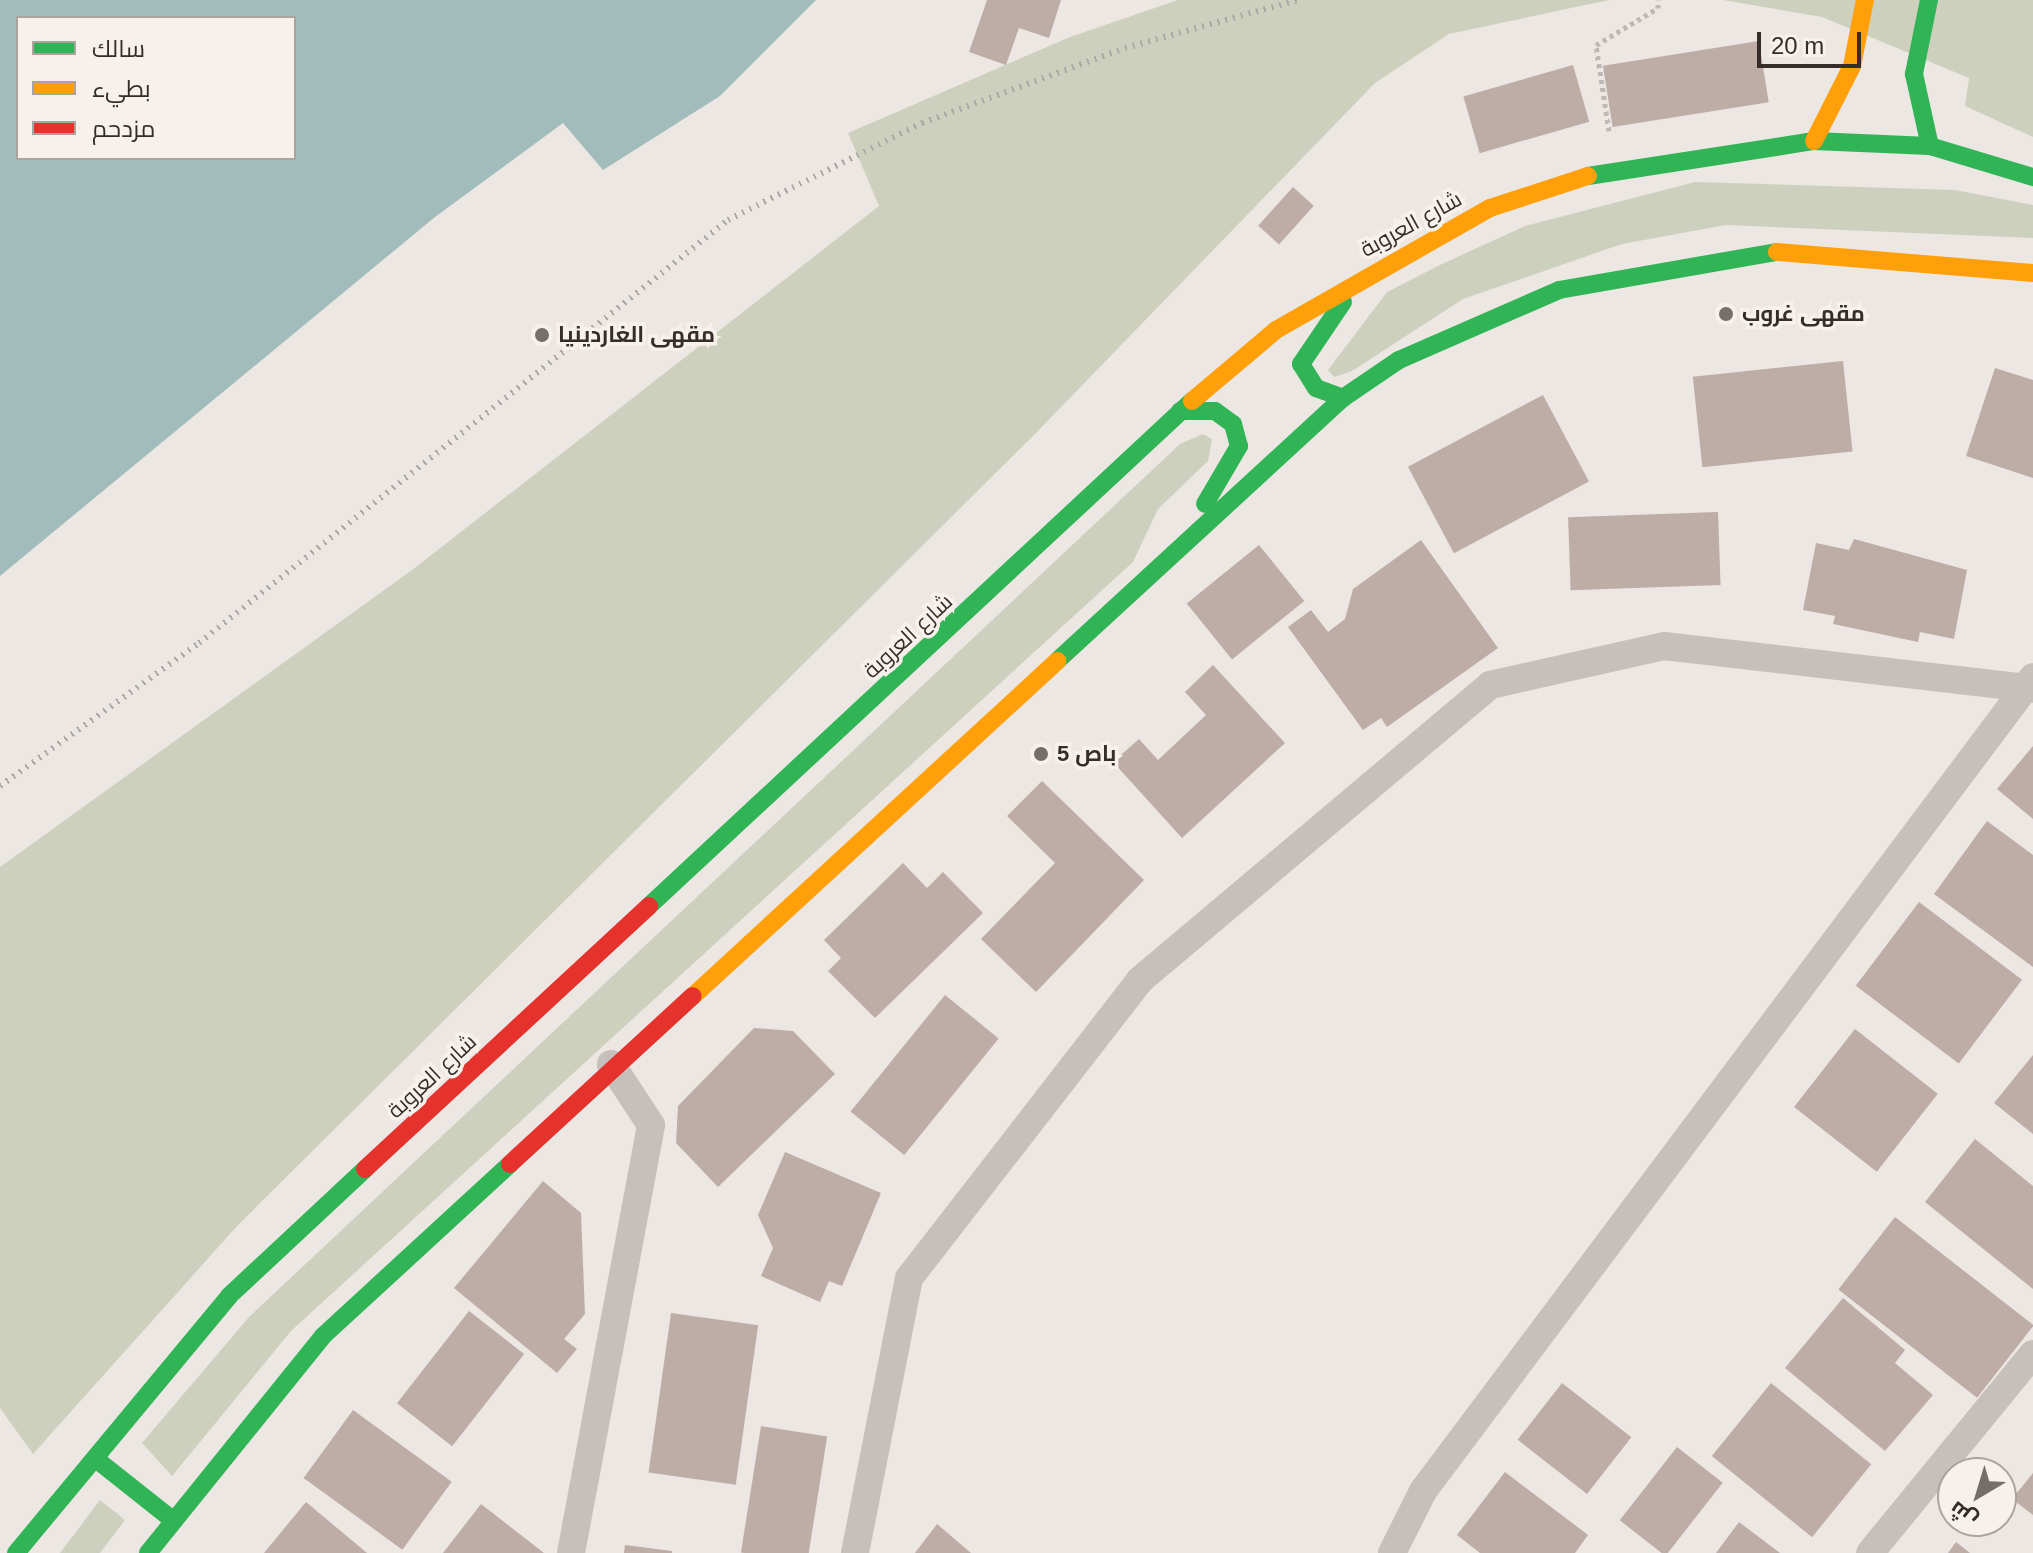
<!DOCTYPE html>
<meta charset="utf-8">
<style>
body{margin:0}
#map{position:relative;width:2033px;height:1553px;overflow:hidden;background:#ece7e3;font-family:Arial,Cairo,sans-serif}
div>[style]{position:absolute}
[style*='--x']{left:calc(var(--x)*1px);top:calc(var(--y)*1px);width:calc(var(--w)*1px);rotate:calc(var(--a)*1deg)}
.green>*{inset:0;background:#ced0be}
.water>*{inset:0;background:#a1bcbb}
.building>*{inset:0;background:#beaca6;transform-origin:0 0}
.path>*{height:5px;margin-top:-2.5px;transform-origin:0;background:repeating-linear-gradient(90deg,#beb8b4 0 4px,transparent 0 8px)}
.street>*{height:28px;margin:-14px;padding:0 14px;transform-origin:14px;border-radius:14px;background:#c5c0bc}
.fast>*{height:18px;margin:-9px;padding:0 9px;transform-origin:9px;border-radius:9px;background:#30b455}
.slow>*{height:18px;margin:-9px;padding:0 9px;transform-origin:9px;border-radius:9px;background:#ff9f0a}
.jam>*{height:18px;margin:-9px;padding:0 9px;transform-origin:9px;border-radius:9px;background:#e5322d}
.rail>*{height:6px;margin-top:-3px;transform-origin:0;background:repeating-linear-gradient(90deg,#ada9a6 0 2px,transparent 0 8px)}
.dots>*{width:22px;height:22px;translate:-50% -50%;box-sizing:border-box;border:4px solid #f8f1eb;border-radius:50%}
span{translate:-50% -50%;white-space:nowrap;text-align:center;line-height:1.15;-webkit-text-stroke:7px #f8f1eb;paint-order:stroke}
.street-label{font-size:22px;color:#362d2a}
.poi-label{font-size:22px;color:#362d2a;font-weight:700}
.left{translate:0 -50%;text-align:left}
.legend{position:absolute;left:16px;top:16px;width:280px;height:144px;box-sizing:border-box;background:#f8f1eb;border:2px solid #aaa39e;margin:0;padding:10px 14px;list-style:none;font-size:24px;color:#362d2a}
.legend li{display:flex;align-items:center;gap:16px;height:40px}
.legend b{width:40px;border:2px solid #aaa39e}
.north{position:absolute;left:1937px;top:1457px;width:80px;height:80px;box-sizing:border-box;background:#f8f1eb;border:2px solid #aaa39e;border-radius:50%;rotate:218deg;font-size:22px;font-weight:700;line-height:32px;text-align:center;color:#362d2a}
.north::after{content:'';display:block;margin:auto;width:28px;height:36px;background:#766e6b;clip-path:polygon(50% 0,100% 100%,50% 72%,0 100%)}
.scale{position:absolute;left:1757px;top:32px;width:104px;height:36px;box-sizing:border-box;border:4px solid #362d2a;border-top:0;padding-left:10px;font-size:24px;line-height:28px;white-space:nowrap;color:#362d2a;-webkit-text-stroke:6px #f8f1eb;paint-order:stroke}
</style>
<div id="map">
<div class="green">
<div style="clip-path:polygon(1178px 0,1609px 0,1449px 34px,1375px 83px,1035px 434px,238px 1225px,33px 1454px,0 1408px,0 867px,412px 570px,879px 206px,848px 133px,1070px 37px)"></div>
<div style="clip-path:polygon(1723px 0,2033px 0,2033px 137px,1965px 106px,1969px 78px,1822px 17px)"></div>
<div style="clip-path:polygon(1695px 182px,1955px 190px,2033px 205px,2033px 238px,1726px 225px,1622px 244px,1463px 299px,1352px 371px,1334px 377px,1328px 370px,1387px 292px,1440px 265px,1525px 226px)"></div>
<div style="clip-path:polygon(1203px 434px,1212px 439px,1208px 461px,1158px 509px,1133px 562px,291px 1331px,172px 1476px,142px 1443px,249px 1317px,1180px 444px)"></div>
<div style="clip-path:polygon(100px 1500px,125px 1520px,100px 1553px,60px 1553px)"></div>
</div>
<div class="water">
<div style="clip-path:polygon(evenodd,0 0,816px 0,720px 96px,603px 170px,563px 123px,435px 217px,0 576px,0 0,18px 18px,294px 18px,294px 158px,18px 158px,18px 18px)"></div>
</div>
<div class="building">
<div style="clip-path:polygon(987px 0,1061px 0,1049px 38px,1019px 28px,1006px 65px,969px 52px)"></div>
<div style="left:1759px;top:41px;width:62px;height:158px;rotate:81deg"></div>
<div style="left:1573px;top:65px;width:59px;height:114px;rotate:74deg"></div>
<div style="left:1293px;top:187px;width:28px;height:52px;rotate:42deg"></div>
<div style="left:1843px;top:361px;width:91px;height:151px;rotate:84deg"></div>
<div style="clip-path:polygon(1995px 368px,2033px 380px,2033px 478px,1966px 456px)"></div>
<div style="left:1543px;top:395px;width:98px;height:153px;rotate:62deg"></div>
<div style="left:1718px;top:512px;width:73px;height:150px;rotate:88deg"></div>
<div style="clip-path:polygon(1854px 539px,1967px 570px,1954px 639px,1920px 632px,1918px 642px,1833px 624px,1835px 616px,1803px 610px,1816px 543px,1849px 550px)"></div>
<div style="clip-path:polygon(1421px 540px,1498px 648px,1387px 727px,1381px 718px,1363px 730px,1288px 627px,1311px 610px,1328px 632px,1345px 619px,1353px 589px)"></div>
<div style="left:1259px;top:545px;width:72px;height:93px;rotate:51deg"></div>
<div style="clip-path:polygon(1213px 665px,1285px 743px,1182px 838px,1113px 762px,1139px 739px,1158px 760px,1206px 715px,1185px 692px)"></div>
<div style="clip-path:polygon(2033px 746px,2033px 819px,1997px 789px)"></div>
<div style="clip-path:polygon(1042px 781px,1144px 880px,1036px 992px,981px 939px,1055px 863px,1007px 816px)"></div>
<div style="clip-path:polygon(1987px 821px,2033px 855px,2033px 967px,1934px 894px)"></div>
<div style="clip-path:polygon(903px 863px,927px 888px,943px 872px,983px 913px,875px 1018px,828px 971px,841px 958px,824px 940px)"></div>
<div style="left:1919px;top:902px;width:129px;height:105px;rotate:37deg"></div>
<div style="left:945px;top:995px;width:69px;height:150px;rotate:39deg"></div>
<div style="clip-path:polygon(754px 1028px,793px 1031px,835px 1074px,718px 1187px,676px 1143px,678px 1106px)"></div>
<div style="left:1855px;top:1029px;width:105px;height:99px;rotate:38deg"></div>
<div style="clip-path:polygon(2033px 1055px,2033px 1134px,1994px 1103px)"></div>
<div style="clip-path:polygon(1975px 1139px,2033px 1186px,2033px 1289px,1925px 1202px)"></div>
<div style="clip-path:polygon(785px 1152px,881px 1193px,842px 1286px,829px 1281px,820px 1302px,761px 1276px,773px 1248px,758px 1215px)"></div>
<div style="clip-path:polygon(543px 1181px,581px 1213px,585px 1314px,564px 1339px,577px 1349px,557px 1373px,454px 1288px)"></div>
<div style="left:1895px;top:1217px;width:176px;height:92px;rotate:38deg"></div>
<div style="clip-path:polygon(1843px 1298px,1905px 1350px,1895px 1363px,1933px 1395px,1885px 1451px,1785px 1368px)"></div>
<div style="left:469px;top:1311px;width:70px;height:117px;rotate:38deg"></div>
<div style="left:671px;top:1313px;width:88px;height:161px;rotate:8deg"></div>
<div style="left:1562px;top:1383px;width:88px;height:72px;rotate:38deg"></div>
<div style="left:1771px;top:1383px;width:129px;height:94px;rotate:39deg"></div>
<div style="left:353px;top:1410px;width:122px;height:84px;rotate:36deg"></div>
<div style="left:761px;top:1426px;width:67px;height:128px;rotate:9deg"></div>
<div style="left:1677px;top:1447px;width:58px;height:93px;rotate:38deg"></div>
<div style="clip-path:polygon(1505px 1472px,1588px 1535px,1575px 1553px,1480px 1553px,1457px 1535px)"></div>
<div style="clip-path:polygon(2033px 1473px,2033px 1515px,2012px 1499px)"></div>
<div style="clip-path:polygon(306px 1502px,367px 1553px,264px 1553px)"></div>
<div style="clip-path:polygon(481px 1504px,544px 1553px,443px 1553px)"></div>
<div style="clip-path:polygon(1739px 1522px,1780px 1553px,1716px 1553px)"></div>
<div style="clip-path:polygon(937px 1524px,971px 1553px,915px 1553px)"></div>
<div style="clip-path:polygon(1956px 1542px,1970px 1553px,1948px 1553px)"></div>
<div style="clip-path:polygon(625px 1545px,672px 1551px,672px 1553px,624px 1553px)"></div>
</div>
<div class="path">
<div style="--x:1609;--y:131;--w:87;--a:-98.6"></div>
<div style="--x:1596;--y:45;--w:72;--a:-30.8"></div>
<div style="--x:1658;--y:8;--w:8;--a:-90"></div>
</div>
<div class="street">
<div style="--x:571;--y:1553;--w:435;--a:-79.4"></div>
<div style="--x:651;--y:1125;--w:73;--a:-123.3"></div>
<div style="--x:855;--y:1553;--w:280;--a:-78.9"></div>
<div style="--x:909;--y:1278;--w:377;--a:-52.2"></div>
<div style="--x:1140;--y:980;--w:458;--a:-40.1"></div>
<div style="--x:1490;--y:685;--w:178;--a:-12.6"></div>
<div style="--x:1664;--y:646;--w:371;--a:6.6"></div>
<div style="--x:1392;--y:1553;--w:69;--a:-63.4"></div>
<div style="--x:1423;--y:1491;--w:1017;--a:-53.15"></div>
<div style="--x:1870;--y:1553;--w:257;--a:-50.7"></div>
</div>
<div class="fast">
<div style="--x:1929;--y:0;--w:76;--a:101.5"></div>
<div style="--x:1914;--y:74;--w:74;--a:77.5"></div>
<div style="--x:1588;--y:176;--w:229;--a:-8.8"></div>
<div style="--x:1814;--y:141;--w:116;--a:2.5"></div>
<div style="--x:1930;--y:146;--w:108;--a:16.8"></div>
<div style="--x:1343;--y:302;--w:75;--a:124.1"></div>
<div style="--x:1301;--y:364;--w:28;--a:58"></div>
<div style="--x:1316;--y:388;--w:29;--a:20"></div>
<div style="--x:1180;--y:411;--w:35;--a:0"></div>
<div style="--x:1215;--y:411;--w:22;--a:36"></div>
<div style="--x:1233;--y:424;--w:23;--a:75"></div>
<div style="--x:1239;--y:446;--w:67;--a:120.4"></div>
<div style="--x:1057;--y:661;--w:389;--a:-42.6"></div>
<div style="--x:1343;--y:398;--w:68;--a:-34.2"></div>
<div style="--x:1399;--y:360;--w:175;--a:-23.6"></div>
<div style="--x:1559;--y:290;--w:221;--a:-9.9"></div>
<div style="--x:649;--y:906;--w:742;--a:-42.92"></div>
<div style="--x:97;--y:1460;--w:98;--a:38.4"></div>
<div style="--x:16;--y:1553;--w:334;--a:-50.3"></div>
<div style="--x:229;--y:1296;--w:186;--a:-43"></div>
<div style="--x:148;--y:1553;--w:279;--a:-51.1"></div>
<div style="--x:323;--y:1336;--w:254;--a:-42.6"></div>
</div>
<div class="slow">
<div style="--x:1814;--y:141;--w:84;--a:-63.1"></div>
<div style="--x:1852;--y:66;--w:67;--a:-78.9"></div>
<div style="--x:1777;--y:252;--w:257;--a:4.7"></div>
<div style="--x:1192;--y:401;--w:110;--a:-40.2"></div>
<div style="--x:1276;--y:330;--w:246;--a:-29.7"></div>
<div style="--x:1490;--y:208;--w:103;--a:-18.1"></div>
<div style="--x:693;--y:996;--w:495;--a:-42.6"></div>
</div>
<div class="jam">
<div style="--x:510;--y:1164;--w:248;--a:-42.6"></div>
<div style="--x:365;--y:1169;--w:387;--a:-42.8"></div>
</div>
<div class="rail">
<div style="--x:0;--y:786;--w:245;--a:-35.7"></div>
<div style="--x:199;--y:643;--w:677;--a:-38.65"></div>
<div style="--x:728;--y:220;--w:217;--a:-26.6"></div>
<div style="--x:922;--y:123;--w:216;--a:-20.3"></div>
<div style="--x:1125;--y:48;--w:180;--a:-15.5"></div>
</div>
<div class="dots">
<div style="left:1726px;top:314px;background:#766e6b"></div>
<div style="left:542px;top:335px;background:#766e6b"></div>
<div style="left:1041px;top:754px;background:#766e6b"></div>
</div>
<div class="street-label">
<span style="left:1411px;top:224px;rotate:-29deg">شارع العروبة</span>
<span style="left:908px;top:636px;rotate:-43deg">شارع العروبة</span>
<span style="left:432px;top:1076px;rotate:-43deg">شارع العروبة</span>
</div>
<div class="poi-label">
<span class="left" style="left:1742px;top:314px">مقهى غروب</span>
<span class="left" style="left:558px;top:335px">مقهى الغاردينيا</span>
<span class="left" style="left:1057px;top:754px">باص 5</span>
</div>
<ul class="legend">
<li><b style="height:10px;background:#30b455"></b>سالك</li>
<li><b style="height:10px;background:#ff9f0a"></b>بطيء</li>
<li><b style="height:10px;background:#e5322d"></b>مزدحم</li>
</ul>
<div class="north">ش</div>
<div class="scale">20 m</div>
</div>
